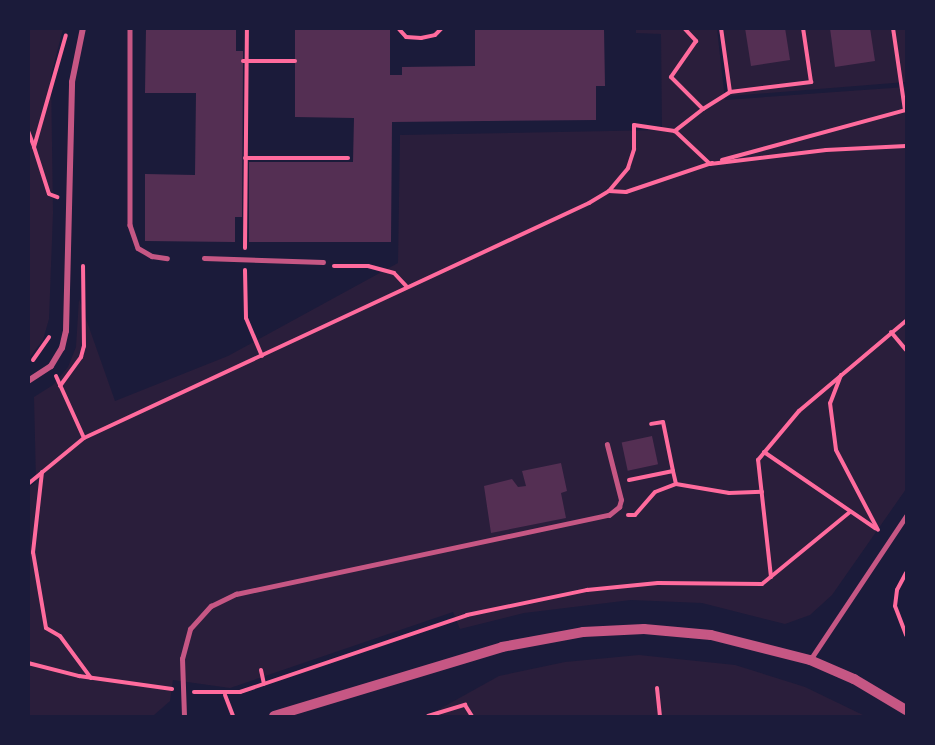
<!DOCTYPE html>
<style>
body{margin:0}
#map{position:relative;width:935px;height:745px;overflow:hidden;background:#1b1b3a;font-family:Karla,sans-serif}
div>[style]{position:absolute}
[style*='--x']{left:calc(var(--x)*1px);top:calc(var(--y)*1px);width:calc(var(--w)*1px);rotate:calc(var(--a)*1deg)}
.green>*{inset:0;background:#2a1e3b}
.building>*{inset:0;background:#542f53;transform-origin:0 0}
.path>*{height:4px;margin:-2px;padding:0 2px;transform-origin:2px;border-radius:2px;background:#ff6b9d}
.service>*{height:4.5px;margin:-2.25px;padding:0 2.25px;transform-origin:2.25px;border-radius:2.25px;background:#c65784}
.minor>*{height:6px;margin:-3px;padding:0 3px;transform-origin:3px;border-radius:3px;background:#c65784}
.tertiary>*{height:10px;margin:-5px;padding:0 5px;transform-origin:5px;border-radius:5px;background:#c65784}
span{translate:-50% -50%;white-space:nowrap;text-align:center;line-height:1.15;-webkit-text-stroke:5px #1b1b3a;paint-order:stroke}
.frame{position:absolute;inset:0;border:30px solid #1b1b3a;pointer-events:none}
</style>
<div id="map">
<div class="green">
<div style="clip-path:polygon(29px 29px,63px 29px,51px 75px,53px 213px,49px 319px,43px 340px,29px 358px)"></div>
<div style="clip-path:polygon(636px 29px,717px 29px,725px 100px,906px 87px,906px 489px,832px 595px,810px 615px,785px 624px,702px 603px,631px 600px,524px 613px,460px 629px,453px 612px,230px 688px,173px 680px,170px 701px,154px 715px,29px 716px,28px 488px,36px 482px,34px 397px,53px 385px,68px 367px,76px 347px,79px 299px,115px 401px,228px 356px,398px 263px,400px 135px,662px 130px,661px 34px,636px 33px)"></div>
<div style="clip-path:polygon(722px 29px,906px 29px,906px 82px,729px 96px)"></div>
<div style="clip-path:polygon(639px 655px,735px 665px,805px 687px,865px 716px,427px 716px,499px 676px,565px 662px)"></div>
</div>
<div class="building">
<div style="clip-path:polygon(146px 28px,236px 28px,236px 51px,243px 51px,243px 61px,242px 217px,235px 217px,235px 242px,145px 241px,145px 174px,195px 175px,196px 93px,145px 93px)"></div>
<div style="clip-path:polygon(295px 28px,390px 28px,390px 75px,402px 75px,402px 67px,475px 66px,475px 28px,604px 28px,605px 86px,596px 86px,596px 120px,392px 122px,391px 242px,249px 242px,249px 162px,353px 162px,354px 118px,295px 117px)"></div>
<div style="clip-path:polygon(745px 28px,785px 28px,790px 60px,751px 66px)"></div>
<div style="clip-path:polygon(830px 28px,870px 28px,875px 61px,835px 67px)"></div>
<div style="left:652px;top:436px;width:29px;height:31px;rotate:78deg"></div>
<div style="clip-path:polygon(561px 463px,567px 491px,561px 493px,566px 518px,491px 533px,484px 486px,512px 479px,518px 487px,526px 486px,522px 471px)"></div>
</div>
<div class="path">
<div style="--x:398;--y:28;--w:12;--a:48"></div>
<div style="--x:406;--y:37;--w:15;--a:4"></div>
<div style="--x:421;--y:38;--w:14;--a:-12"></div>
<div style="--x:435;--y:35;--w:10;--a:-45"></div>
<div style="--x:684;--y:28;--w:18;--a:47"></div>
<div style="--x:696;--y:41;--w:44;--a:124.8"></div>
<div style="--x:671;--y:77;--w:45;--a:45"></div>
<div style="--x:703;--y:109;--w:36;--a:142"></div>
<div style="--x:675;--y:131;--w:48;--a:43.3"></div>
<div style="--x:710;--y:164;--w:117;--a:-6.9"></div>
<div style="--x:826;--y:150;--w:80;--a:-2.9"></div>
<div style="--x:893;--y:28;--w:83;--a:81.7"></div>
<div style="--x:243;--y:61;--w:52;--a:0"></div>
<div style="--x:730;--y:92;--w:82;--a:-7"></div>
<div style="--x:811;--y:82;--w:55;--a:-98.4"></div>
<div style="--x:703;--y:109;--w:32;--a:-32"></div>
<div style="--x:730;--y:92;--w:65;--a:-98"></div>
<div style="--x:28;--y:131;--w:17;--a:69"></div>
<div style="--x:34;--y:147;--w:116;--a:-74.1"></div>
<div style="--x:34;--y:147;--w:49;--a:72.3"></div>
<div style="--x:49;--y:194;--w:9;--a:21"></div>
<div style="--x:245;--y:158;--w:103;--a:0"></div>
<div style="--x:722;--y:160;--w:191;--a:-15.2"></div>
<div style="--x:609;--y:191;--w:17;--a:3"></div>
<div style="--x:626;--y:192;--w:91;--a:-18.6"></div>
<div style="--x:245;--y:248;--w:220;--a:-89.5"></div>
<div style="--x:334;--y:266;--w:34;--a:0"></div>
<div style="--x:368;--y:266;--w:27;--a:15"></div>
<div style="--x:394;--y:273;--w:18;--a:47"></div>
<div style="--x:245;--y:270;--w:48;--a:88.8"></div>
<div style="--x:246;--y:318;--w:41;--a:67.2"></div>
<div style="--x:891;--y:332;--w:23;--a:50"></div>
<div style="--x:33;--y:360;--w:28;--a:-55"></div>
<div style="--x:841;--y:375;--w:30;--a:111"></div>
<div style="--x:830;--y:403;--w:47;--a:82.7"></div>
<div style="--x:836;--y:450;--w:90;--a:62.3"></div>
<div style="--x:56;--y:376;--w:68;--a:65.7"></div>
<div style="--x:60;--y:386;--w:36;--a:-54"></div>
<div style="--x:81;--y:357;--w:11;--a:-75"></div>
<div style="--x:84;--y:346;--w:80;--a:-90.7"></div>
<div style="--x:764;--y:452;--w:135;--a:34.4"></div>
<div style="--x:42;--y:472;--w:81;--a:96.4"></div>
<div style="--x:33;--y:552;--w:77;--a:80.3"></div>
<div style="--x:46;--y:628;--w:16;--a:30"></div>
<div style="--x:60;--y:636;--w:52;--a:53.6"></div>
<div style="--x:629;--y:480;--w:45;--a:-11.6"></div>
<div style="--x:673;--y:471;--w:50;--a:-101.5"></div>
<div style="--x:663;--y:422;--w:12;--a:171"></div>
<div style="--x:28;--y:484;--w:72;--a:-39.4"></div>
<div style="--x:84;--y:438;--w:557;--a:-24.95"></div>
<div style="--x:589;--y:203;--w:23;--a:-31"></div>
<div style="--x:609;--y:191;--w:30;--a:-50"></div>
<div style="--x:628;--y:168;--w:20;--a:-72"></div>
<div style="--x:634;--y:149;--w:24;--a:-90"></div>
<div style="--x:634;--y:125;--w:41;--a:8.3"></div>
<div style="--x:676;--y:484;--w:54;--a:9.6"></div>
<div style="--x:729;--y:493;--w:33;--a:-2"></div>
<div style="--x:628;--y:515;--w:7;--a:0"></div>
<div style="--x:635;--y:515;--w:30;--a:-49"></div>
<div style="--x:655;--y:492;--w:22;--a:-21"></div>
<div style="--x:676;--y:484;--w:13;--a:-103"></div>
<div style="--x:906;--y:573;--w:19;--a:118"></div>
<div style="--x:897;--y:590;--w:16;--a:97"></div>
<div style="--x:895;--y:606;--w:31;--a:69"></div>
<div style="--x:771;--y:577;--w:118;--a:-96.3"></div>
<div style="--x:758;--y:460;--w:64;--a:-50.1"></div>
<div style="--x:799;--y:411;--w:140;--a:-40.1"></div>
<div style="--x:28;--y:663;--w:53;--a:14.3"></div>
<div style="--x:79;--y:676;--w:94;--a:8"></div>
<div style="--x:261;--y:670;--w:14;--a:78"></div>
<div style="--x:657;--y:688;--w:28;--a:84"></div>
<div style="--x:194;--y:692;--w:46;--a:0"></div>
<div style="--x:240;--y:692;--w:240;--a:-18.7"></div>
<div style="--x:467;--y:615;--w:123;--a:-11.8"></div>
<div style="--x:587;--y:590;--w:71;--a:-5.6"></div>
<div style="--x:658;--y:583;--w:104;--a:0.6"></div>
<div style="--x:762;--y:584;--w:114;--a:-39.3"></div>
<div style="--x:225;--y:695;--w:22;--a:69"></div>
<div style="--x:428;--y:716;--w:39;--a:-17"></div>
<div style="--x:465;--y:705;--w:13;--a:58"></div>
</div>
<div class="service">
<div style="--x:130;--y:28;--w:197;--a:90"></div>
<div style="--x:130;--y:225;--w:24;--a:71"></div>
<div style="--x:138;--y:248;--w:16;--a:30"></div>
<div style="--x:152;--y:256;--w:15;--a:8"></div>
<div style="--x:204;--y:258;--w:119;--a:1.9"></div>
<div style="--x:810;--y:660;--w:173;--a:-56.3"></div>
<div style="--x:184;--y:716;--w:57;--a:-92"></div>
<div style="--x:182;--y:659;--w:31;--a:-75"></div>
<div style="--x:190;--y:629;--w:31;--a:-48"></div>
<div style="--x:211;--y:606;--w:28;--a:-26"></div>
<div style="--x:236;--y:594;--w:381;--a:-12"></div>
<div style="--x:609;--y:515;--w:13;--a:-39"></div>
<div style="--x:619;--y:507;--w:7;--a:-74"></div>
<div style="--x:621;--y:500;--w:57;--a:-104.3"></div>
</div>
<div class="minor">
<div style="--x:28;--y:381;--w:27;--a:-33"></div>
<div style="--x:51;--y:366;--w:21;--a:-59"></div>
<div style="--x:62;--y:348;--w:17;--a:-77"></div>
<div style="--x:66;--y:331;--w:249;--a:-88.6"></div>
<div style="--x:72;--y:82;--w:55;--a:-78.5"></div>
</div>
<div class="tertiary">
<div style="--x:274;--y:716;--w:238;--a:-16.8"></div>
<div style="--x:502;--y:647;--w:82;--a:-10.5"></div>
<div style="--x:583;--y:632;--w:61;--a:-2.8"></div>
<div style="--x:644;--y:629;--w:67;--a:5.1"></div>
<div style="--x:711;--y:635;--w:102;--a:14.2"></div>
<div style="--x:810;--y:660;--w:48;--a:23.4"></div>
<div style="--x:854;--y:679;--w:61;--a:30.8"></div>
</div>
<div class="frame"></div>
</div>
